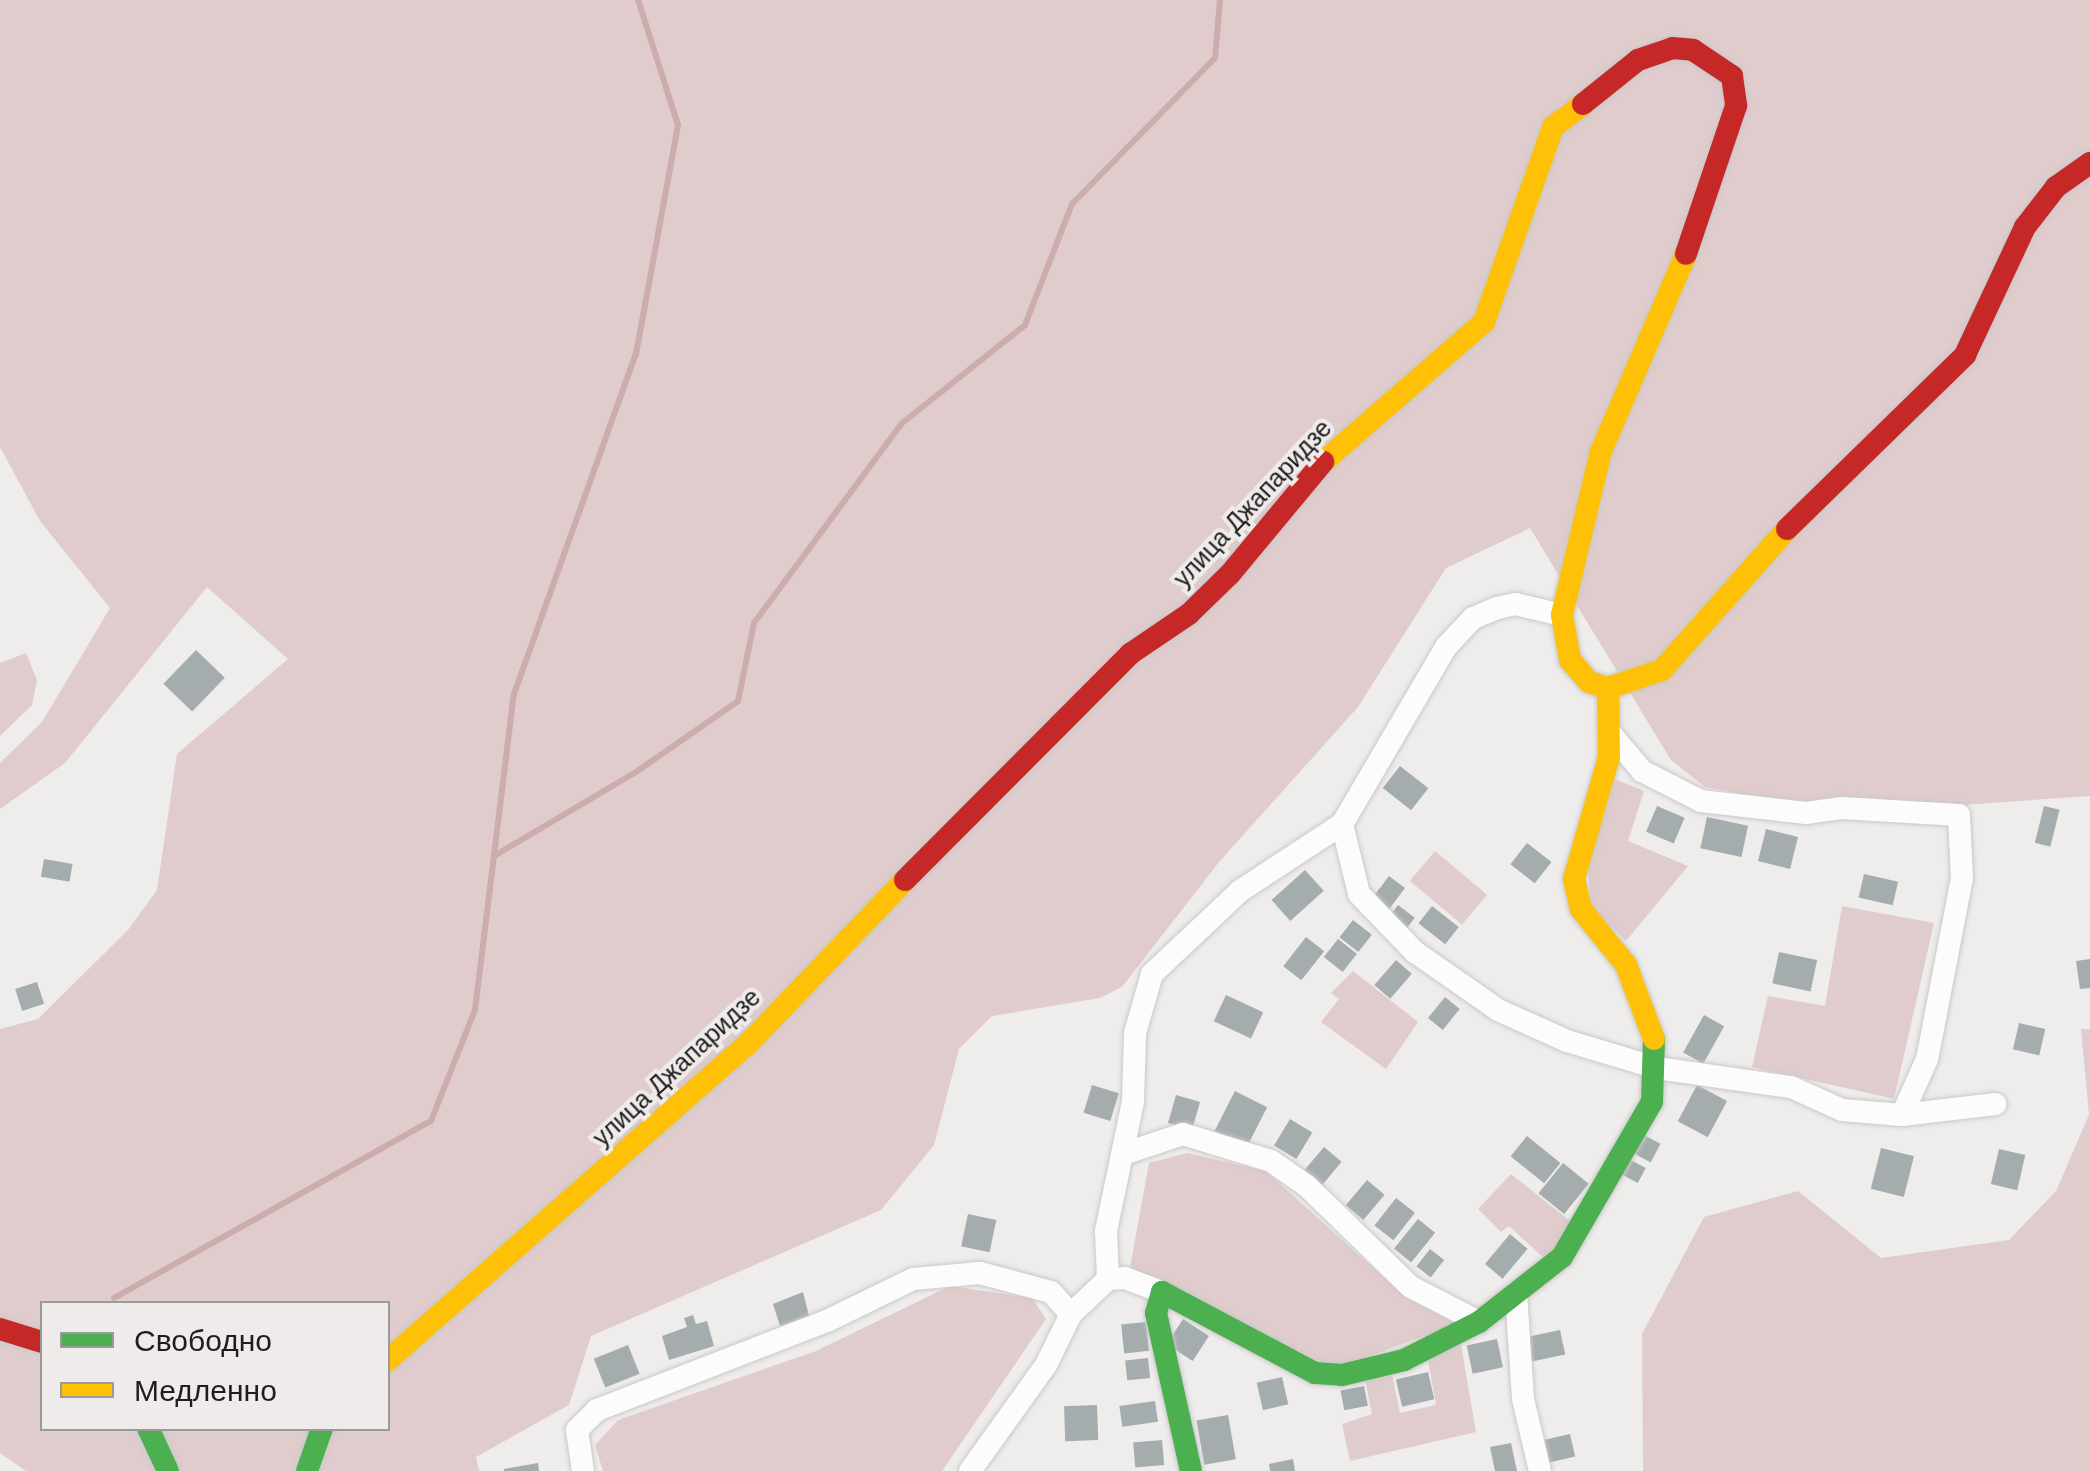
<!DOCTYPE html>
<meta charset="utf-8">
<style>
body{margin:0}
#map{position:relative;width:2090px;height:1471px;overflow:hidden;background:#efecec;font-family:"DM Sans",sans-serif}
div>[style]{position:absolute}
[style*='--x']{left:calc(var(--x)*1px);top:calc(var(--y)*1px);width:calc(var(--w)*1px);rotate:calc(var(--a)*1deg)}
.green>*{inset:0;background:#e0cccd;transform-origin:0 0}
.stream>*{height:6px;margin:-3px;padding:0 3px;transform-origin:3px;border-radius:3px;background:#ccacac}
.building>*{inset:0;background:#a4acad;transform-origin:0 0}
.roads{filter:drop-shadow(0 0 2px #cac8c8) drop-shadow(0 0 2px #cac8c8)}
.street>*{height:22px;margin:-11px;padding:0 11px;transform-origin:11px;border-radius:11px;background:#fdfcfc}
.fast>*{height:22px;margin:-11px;padding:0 11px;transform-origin:11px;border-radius:11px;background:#4caf50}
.slow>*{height:22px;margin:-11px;padding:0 11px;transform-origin:11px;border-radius:11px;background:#ffc107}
.jam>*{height:22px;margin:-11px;padding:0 11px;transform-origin:11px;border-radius:11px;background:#c62828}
span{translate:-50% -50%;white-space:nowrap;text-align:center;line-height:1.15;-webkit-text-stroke:8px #f0ebeb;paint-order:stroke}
.street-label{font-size:25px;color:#1f1d1d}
.legend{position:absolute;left:40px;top:1301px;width:350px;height:130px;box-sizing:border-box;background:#f0ebeb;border:2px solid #9c9999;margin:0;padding:12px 18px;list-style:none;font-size:30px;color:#1f1d1d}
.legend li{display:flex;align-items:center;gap:20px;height:50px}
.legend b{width:50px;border:2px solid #9c9999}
</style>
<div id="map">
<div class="green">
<div style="clip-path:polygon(evenodd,0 0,2090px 0,2090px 796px,1849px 813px,1705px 787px,1671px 760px,1530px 528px,1446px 568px,1358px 707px,1219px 862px,1122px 987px,1100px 998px,992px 1016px,959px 1049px,934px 1145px,881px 1210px,591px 1336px,569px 1405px,476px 1457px,479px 1471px,26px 1471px,0 1453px,0 1029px,38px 1019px,128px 930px,157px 890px,177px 754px,288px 659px,207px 587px,65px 763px,0 809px,0 763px,42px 722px,110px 608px,40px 521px,0 447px,0 0,42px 1304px,388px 1304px,388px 1428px,42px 1428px,42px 1304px)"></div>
<div style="clip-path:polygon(26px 653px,37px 680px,32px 705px,0 736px,0 663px)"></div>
<div style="clip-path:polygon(1615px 779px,1644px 791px,1628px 841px,1688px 866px,1626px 941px,1591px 907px,1588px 869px)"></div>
<div style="left:1435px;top:851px;width:68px;height:39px;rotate:40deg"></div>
<div style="clip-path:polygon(1842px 906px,1934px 923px,1894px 1099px,1752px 1067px,1768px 996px,1825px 1006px)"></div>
<div style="clip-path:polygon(1353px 971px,1418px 1022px,1386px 1069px,1321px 1022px,1339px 999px,1331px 993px)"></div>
<div style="clip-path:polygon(2081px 1029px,2090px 1029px,2090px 1471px,1643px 1471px,1642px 1334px,1704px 1217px,1798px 1191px,1881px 1258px,2009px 1240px,2056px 1191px,2089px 1115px)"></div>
<div style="clip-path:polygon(1187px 1153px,1266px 1171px,1405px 1297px,1457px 1324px,1334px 1369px,1130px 1268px,1149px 1163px)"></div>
<div style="clip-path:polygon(1511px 1174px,1575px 1225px,1548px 1262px,1509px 1226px,1501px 1232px,1478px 1209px)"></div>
<div style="clip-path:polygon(950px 1286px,1032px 1298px,1046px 1319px,942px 1471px,603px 1471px,595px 1445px,618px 1420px,816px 1351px)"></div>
<div style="clip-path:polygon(1460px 1339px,1476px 1432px,1350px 1461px,1342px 1424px,1372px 1414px,1364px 1375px,1391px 1369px,1400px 1413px,1436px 1405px,1427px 1354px)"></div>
</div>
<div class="stream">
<div style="--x:494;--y:856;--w:165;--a:-30.6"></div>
<div style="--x:636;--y:772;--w:124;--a:-34.8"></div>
<div style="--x:738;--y:701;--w:80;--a:-78.4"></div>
<div style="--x:754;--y:623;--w:247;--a:-53.5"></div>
<div style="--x:901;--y:424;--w:159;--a:-38.6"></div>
<div style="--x:1025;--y:325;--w:130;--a:-68.8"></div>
<div style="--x:1072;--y:204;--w:204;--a:-45.6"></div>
<div style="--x:1215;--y:58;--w:58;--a:-85.1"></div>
<div style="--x:114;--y:1298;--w:363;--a:-29.2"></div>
<div style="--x:431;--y:1121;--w:119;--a:-68.4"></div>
<div style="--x:475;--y:1010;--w:318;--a:-83"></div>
<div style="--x:514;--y:694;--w:361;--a:-70.3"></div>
<div style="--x:636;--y:354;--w:233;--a:-79.6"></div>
<div style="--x:678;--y:125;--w:131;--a:-107.7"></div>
</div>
<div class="building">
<div style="left:196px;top:650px;width:40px;height:47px;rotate:44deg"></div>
<div style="left:1400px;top:766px;width:36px;height:28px;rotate:38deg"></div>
<div style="left:1657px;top:806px;width:30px;height:28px;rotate:23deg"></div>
<div style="left:2044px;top:806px;width:16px;height:38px;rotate:14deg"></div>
<div style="left:1707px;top:817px;width:42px;height:32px;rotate:12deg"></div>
<div style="left:1766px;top:829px;width:33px;height:33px;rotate:14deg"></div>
<div style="left:1527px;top:843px;width:31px;height:27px;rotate:38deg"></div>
<div style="left:44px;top:859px;width:29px;height:18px;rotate:10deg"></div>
<div style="left:1305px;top:870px;width:28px;height:45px;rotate:48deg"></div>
<div style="left:1864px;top:874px;width:35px;height:24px;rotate:13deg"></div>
<div style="left:1389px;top:876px;width:20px;height:30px;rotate:37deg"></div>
<div style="left:1398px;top:905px;width:21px;height:18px;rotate:37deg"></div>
<div style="left:1432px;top:906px;width:34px;height:22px;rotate:38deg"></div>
<div style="left:1353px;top:920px;width:24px;height:22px;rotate:38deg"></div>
<div style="left:1306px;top:937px;width:23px;height:37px;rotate:38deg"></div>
<div style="left:1338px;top:939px;width:24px;height:23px;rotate:38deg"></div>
<div style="left:1779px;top:952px;width:39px;height:32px;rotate:12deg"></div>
<div style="clip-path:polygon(2090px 959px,2090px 988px,2080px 989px,2076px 961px)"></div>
<div style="left:1396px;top:960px;width:21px;height:33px;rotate:41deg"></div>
<div style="left:37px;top:982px;width:23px;height:23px;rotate:72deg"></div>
<div style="left:1226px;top:995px;width:41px;height:29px;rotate:25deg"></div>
<div style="left:1445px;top:997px;width:19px;height:27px;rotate:39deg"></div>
<div style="left:1704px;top:1015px;width:23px;height:43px;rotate:29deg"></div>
<div style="left:2019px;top:1023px;width:27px;height:27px;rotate:13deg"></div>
<div style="left:1092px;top:1085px;width:28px;height:29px;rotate:17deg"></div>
<div style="left:1697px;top:1085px;width:34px;height:41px;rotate:28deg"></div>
<div style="left:1235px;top:1091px;width:36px;height:45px;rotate:27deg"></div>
<div style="left:1176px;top:1095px;width:25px;height:29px;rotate:16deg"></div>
<div style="left:1290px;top:1119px;width:26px;height:31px;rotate:31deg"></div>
<div style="left:1642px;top:1134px;width:21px;height:21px;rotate:28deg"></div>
<div style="left:1527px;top:1136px;width:43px;height:26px;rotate:39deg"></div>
<div style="left:1324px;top:1147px;width:23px;height:38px;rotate:40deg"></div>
<div style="left:1881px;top:1148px;width:34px;height:42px;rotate:14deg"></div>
<div style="left:1999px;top:1149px;width:27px;height:36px;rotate:13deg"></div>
<div style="left:1629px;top:1159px;width:19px;height:17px;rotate:28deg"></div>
<div style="left:1563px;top:1163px;width:33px;height:39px;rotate:39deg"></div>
<div style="left:1367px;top:1180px;width:23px;height:33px;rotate:40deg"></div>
<div style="left:1396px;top:1198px;width:24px;height:35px;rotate:38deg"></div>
<div style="left:968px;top:1214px;width:29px;height:33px;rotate:12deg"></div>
<div style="left:1418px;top:1219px;width:22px;height:38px;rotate:39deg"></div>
<div style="left:1510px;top:1234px;width:23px;height:39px;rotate:40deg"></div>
<div style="left:1430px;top:1249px;width:18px;height:22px;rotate:38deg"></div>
<div style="clip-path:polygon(803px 1292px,809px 1316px,780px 1326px,773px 1304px)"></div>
<div style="clip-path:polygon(693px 1315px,696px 1324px,707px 1321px,714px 1346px,669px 1360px,662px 1336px,687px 1327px,684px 1318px)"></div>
<div style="left:1183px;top:1319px;width:31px;height:30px;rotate:33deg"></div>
<div style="left:1146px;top:1322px;width:29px;height:25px;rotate:84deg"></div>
<div style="left:1560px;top:1330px;width:25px;height:34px;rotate:78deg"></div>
<div style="left:1497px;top:1339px;width:29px;height:31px;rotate:78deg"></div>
<div style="left:628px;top:1345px;width:31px;height:37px;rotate:68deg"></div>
<div style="left:1148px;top:1358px;width:20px;height:23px;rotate:84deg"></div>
<div style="left:1428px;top:1372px;width:28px;height:33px;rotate:77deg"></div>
<div style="left:1282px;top:1377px;width:28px;height:26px;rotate:77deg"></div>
<div style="left:1364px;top:1386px;width:20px;height:24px;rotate:79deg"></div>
<div style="left:1155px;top:1401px;width:21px;height:36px;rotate:82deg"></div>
<div style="left:1097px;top:1405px;width:35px;height:33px;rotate:88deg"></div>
<div style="left:1228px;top:1415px;width:45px;height:32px;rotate:80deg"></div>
<div style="left:1570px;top:1434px;width:23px;height:28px;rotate:77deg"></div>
<div style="left:1162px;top:1440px;width:25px;height:29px;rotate:85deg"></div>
<div style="clip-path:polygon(1511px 1443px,1517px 1471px,1495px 1471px,1490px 1447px)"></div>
<div style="clip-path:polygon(1293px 1459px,1295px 1471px,1270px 1471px,1269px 1464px)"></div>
<div style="clip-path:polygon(538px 1463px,539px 1471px,504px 1471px,504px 1469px)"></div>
</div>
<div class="roads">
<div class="street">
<div style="--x:1562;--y:615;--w:48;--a:-166.8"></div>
<div style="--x:1515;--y:604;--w:18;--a:167"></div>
<div style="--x:1497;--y:608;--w:26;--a:157"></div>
<div style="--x:1473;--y:618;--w:40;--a:133"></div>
<div style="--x:1446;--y:647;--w:205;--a:120.4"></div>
<div style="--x:1342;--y:824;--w:72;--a:76.3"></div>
<div style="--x:1359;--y:894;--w:81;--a:46"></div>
<div style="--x:1415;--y:952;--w:101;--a:34.9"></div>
<div style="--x:1498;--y:1010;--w:76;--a:24.2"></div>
<div style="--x:1567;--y:1041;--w:94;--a:16.7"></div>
<div style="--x:1657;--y:1068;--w:135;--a:8.1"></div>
<div style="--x:1791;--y:1087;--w:56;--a:24.3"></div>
<div style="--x:1842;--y:1110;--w:60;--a:4.8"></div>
<div style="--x:1902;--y:1115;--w:94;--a:-6.7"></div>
<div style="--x:1611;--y:734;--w:48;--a:50"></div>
<div style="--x:1642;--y:771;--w:66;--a:27"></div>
<div style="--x:1701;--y:801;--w:106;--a:6.5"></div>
<div style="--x:1806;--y:813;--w:35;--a:-8"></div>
<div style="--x:1841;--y:808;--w:118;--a:3.4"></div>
<div style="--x:1959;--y:815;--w:63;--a:87.3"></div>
<div style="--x:1962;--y:878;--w:184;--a:100.9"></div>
<div style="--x:1927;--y:1059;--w:61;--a:114.1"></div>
<div style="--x:1123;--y:1154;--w:63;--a:-18.4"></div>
<div style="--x:1183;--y:1134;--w:92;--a:17.1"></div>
<div style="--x:1271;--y:1161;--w:44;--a:34.8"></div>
<div style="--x:1307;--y:1186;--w:145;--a:44.2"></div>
<div style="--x:1411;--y:1287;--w:76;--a:27.2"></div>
<div style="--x:1108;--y:1279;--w:48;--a:-92.4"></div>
<div style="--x:1106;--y:1231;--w:132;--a:-78.2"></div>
<div style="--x:1133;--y:1102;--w:69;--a:-88.3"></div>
<div style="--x:1135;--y:1033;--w:61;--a:-73.9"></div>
<div style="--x:1152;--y:974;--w:121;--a:-43.3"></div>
<div style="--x:1240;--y:891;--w:122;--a:-33.3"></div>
<div style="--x:1516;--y:1293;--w:106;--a:86.2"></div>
<div style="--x:1523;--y:1399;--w:74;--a:76.7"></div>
<div style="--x:583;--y:1471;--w:41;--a:-98.3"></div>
<div style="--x:577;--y:1430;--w:28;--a:-45"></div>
<div style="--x:597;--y:1410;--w:247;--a:-21.2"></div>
<div style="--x:827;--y:1321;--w:96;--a:-26"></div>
<div style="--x:913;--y:1279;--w:67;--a:-5.1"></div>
<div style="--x:980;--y:1273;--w:73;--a:15"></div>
<div style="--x:1051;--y:1292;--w:30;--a:48"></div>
<div style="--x:1071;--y:1314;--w:51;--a:-43.4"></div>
<div style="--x:1108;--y:1279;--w:17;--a:-3"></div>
<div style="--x:1125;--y:1278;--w:40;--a:21"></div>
<div style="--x:970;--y:1471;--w:130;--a:-54.4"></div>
<div style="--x:1046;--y:1365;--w:57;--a:-63.9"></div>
</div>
<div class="fast">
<div style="--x:148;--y:1428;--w:47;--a:65.1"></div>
<div style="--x:307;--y:1471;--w:46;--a:-70.8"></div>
<div style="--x:1191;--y:1471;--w:162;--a:-102.5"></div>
<div style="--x:1156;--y:1313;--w:22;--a:-74"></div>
<div style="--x:1162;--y:1292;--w:173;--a:27.9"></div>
<div style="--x:1315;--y:1373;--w:27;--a:4"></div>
<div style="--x:1342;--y:1375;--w:64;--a:-13.6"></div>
<div style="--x:1404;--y:1360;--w:84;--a:-26.9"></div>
<div style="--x:1479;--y:1322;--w:105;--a:-38.1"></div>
<div style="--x:1562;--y:1257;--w:179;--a:-59.9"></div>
<div style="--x:1652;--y:1102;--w:63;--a:-88.2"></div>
</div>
<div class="slow">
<div style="--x:1686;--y:254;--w:215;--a:113.3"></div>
<div style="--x:1601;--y:451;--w:169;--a:103.4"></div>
<div style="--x:1562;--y:615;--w:46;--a:79.9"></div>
<div style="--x:1570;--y:660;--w:29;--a:49"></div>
<div style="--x:1589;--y:682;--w:20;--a:18"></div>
<div style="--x:1608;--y:688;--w:57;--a:-18.4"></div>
<div style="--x:1662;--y:670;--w:188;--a:-48.4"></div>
<div style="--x:1323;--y:462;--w:213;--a:-41"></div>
<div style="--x:1484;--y:322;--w:207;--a:-70.5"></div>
<div style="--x:1553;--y:127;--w:38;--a:-37"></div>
<div style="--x:1608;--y:688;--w:69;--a:89.2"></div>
<div style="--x:1609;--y:757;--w:127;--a:106"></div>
<div style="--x:1574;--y:879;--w:31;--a:77"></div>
<div style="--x:1581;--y:909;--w:72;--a:51.2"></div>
<div style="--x:1626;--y:965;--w:79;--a:69.3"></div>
<div style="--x:388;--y:1360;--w:476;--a:-41.3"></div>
<div style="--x:746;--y:1046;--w:230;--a:-46.2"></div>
</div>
<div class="jam">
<div style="--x:1583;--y:104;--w:70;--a:-38.7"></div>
<div style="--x:1638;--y:60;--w:36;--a:-19"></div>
<div style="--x:1672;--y:48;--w:21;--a:5"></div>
<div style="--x:1693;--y:50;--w:47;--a:33.7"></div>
<div style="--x:1732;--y:76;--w:30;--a:82"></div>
<div style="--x:1736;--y:106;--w:156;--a:108.7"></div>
<div style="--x:1787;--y:529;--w:249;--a:-44.3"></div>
<div style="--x:1965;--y:355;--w:141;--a:-64.9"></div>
<div style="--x:2025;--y:227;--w:51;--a:-52.2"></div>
<div style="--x:2056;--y:187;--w:42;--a:-35.2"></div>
<div style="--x:905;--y:880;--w:319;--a:-45.1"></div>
<div style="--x:1130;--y:654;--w:71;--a:-34.1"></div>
<div style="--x:1189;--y:614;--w:57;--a:-44.3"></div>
<div style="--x:1230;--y:574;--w:146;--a:-50.3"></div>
<div style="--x:0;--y:1329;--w:44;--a:17.2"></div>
</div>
</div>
<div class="street-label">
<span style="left:1253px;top:504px;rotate:-47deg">улица Джапаридзе</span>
<span style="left:677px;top:1068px;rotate:-43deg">улица Джапаридзе</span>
</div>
<ul class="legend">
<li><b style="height:12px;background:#4caf50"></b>Свободно</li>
<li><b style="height:12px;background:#ffc107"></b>Медленно</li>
</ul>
</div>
